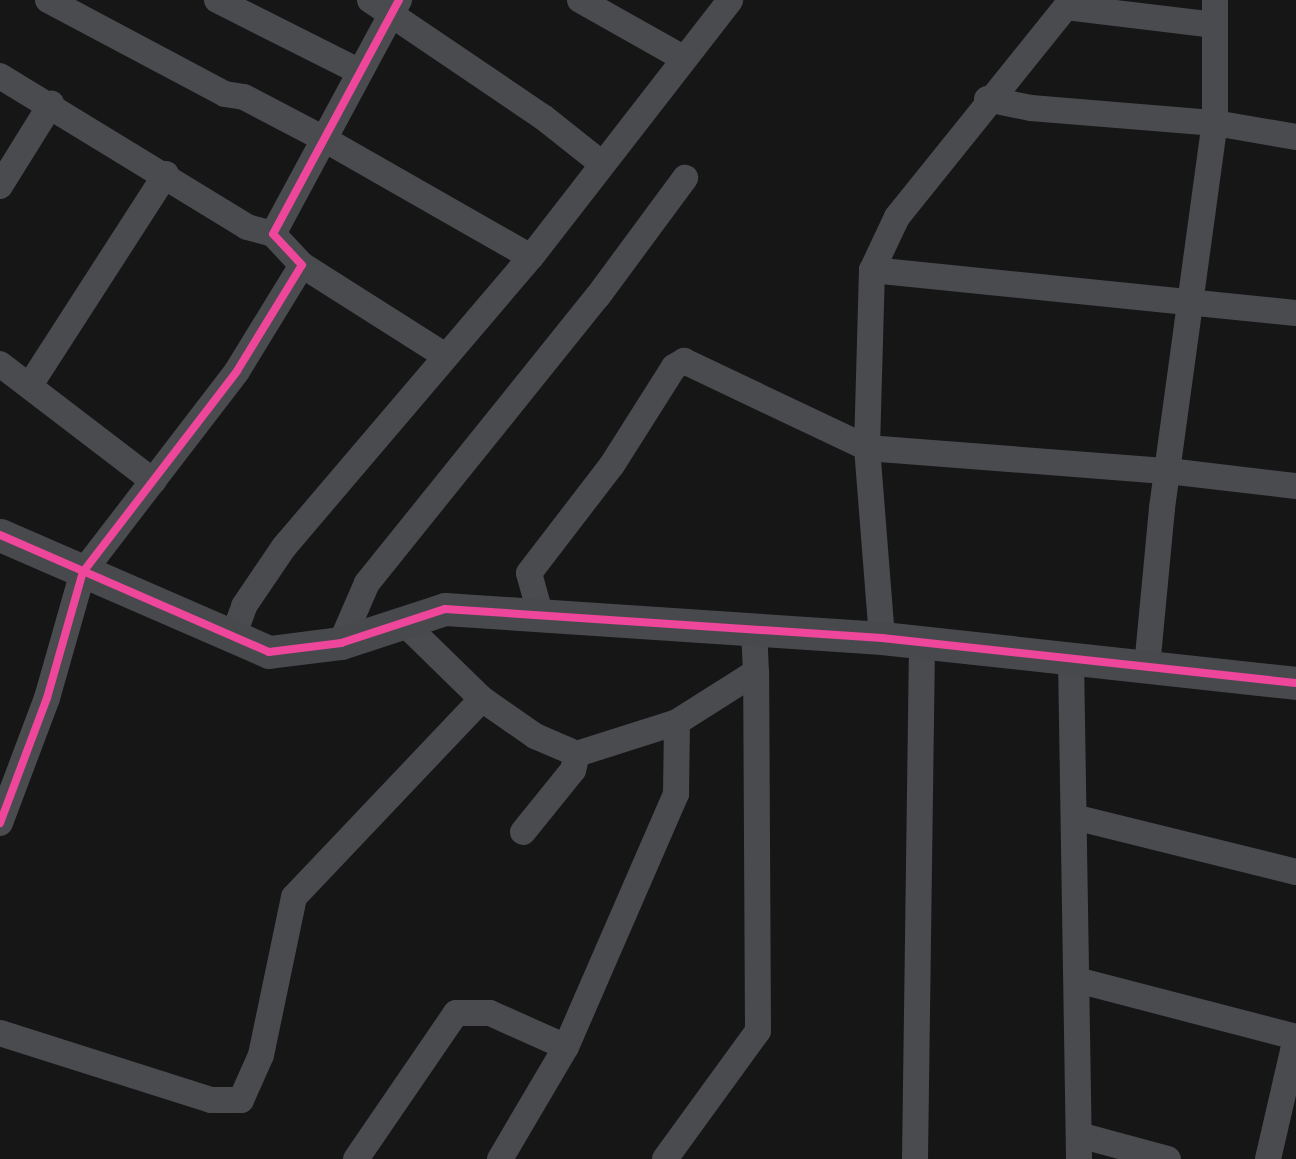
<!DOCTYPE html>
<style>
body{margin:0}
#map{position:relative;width:1296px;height:1159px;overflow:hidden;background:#161616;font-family:"Varela Round",sans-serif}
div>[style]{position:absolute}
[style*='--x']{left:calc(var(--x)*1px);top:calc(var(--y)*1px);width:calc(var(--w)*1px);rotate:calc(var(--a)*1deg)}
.street>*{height:26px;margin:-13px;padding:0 13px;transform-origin:13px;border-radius:13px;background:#494b4f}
.secondary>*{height:33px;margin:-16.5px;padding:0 16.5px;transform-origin:16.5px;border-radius:16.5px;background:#48494d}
.cycleway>*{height:8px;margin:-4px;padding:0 4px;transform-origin:4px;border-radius:4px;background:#ed469a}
span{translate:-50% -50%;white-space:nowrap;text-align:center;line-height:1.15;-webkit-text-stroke:4.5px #101012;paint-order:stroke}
</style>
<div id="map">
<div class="street">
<div style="--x:48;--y:0;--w:200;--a:28"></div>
<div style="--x:225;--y:94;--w:19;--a:9"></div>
<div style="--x:244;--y:97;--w:90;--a:27.7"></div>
<div style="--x:324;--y:139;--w:238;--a:29.7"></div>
<div style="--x:217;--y:0;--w:160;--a:26.7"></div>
<div style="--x:370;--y:0;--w:209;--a:34.1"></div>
<div style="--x:543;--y:117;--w:75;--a:38.5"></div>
<div style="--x:580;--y:0;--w:118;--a:29.4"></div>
<div style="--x:0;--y:76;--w:289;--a:31.4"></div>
<div style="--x:247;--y:227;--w:27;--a:15"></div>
<div style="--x:987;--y:99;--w:45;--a:11.6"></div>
<div style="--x:1031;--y:108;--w:185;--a:4.7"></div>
<div style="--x:1215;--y:123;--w:82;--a:9.8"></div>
<div style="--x:0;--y:186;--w:97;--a:-58.1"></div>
<div style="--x:302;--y:265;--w:168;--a:32.4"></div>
<div style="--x:872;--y:270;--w:59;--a:-64.7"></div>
<div style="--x:897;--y:217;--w:270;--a:-51.2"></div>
<div style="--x:1066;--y:7;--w:150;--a:6.9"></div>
<div style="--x:0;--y:364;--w:193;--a:37.4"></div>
<div style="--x:30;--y:385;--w:251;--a:-57.2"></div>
<div style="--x:540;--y:613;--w:41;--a:-105.4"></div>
<div style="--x:529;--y:573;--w:136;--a:-52.5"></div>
<div style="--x:612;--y:465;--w:116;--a:-57.7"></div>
<div style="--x:674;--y:367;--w:12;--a:-31"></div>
<div style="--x:684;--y:361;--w:203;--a:25.4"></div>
<div style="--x:867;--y:448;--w:302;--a:4.4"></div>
<div style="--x:1168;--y:471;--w:129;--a:6.7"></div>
<div style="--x:403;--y:622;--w:110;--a:44.3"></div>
<div style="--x:482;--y:699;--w:65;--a:34.9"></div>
<div style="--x:535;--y:736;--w:46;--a:23.2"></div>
<div style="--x:577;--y:754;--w:105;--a:-17.7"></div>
<div style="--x:233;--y:637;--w:33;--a:-70"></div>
<div style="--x:244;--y:606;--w:71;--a:-55.9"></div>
<div style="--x:284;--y:547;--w:381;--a:-49.6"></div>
<div style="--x:531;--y:257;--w:325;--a:-52.2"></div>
<div style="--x:882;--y:638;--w:191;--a:-94.5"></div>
<div style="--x:867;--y:448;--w:178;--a:-88.4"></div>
<div style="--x:872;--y:270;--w:426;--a:5.8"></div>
<div style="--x:341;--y:643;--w:65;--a:-66.6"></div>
<div style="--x:367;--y:583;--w:368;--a:-51.2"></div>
<div style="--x:598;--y:296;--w:147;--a:-53.6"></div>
<div style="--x:1071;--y:659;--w:500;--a:89.08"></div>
<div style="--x:1147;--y:667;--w:160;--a:-84.6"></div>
<div style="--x:1162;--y:508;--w:389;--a:-82.2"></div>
<div style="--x:1215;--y:123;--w:123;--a:-90"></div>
<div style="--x:1074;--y:817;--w:229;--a:13.9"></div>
<div style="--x:0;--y:823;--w:134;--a:-69.4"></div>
<div style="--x:47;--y:698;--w:131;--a:-74.1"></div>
<div style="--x:83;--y:572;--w:253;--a:-52.5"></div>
<div style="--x:237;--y:371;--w:124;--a:-58.5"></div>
<div style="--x:302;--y:265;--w:42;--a:-133.1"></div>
<div style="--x:273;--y:234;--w:266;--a:-61.7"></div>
<div style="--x:523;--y:832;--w:80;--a:-51.1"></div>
<div style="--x:573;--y:770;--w:16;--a:-76"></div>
<div style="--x:1077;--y:980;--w:226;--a:14.6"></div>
<div style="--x:0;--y:1033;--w:221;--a:17.6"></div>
<div style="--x:211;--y:1100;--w:30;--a:0"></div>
<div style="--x:241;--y:1100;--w:49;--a:-66"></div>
<div style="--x:261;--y:1055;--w:161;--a:-78.2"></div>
<div style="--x:294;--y:897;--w:273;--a:-46.5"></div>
<div style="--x:1079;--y:1135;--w:92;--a:15.1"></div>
<div style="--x:356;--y:1159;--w:177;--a:-55.6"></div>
<div style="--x:456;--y:1013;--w:34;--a:0"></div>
<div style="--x:490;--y:1013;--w:83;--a:24.1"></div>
<div style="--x:500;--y:1159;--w:130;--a:-59.5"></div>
<div style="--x:566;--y:1047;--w:276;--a:-66.5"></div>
<div style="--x:676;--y:794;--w:72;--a:-89.2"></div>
<div style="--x:677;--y:722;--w:93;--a:-32.3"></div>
<div style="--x:756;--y:672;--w:43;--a:-92.7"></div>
<div style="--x:665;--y:1159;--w:158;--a:-54"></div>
<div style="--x:758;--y:1031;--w:359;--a:-90.3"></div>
<div style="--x:915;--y:1159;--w:517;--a:-89.22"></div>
<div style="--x:1268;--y:1159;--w:124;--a:-77"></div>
</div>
<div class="secondary">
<div style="--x:0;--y:535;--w:293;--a:23.5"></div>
<div style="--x:269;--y:652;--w:73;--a:-7.1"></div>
<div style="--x:341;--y:643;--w:109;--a:-18.1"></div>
<div style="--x:445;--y:609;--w:438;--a:3.8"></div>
<div style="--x:882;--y:638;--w:416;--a:6.2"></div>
</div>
<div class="cycleway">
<div style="--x:0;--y:535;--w:293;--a:23.5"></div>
<div style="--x:269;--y:652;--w:73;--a:-7.1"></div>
<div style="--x:341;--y:643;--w:109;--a:-18.1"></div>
<div style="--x:445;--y:609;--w:438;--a:3.8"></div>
<div style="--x:882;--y:638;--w:416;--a:6.2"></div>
<div style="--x:0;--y:823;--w:134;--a:-69.4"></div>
<div style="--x:47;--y:698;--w:131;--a:-74.1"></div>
<div style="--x:83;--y:572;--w:253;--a:-52.5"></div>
<div style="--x:237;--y:371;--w:124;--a:-58.5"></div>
<div style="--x:302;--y:265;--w:42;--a:-133.1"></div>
<div style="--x:273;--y:234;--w:266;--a:-61.7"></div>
</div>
</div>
